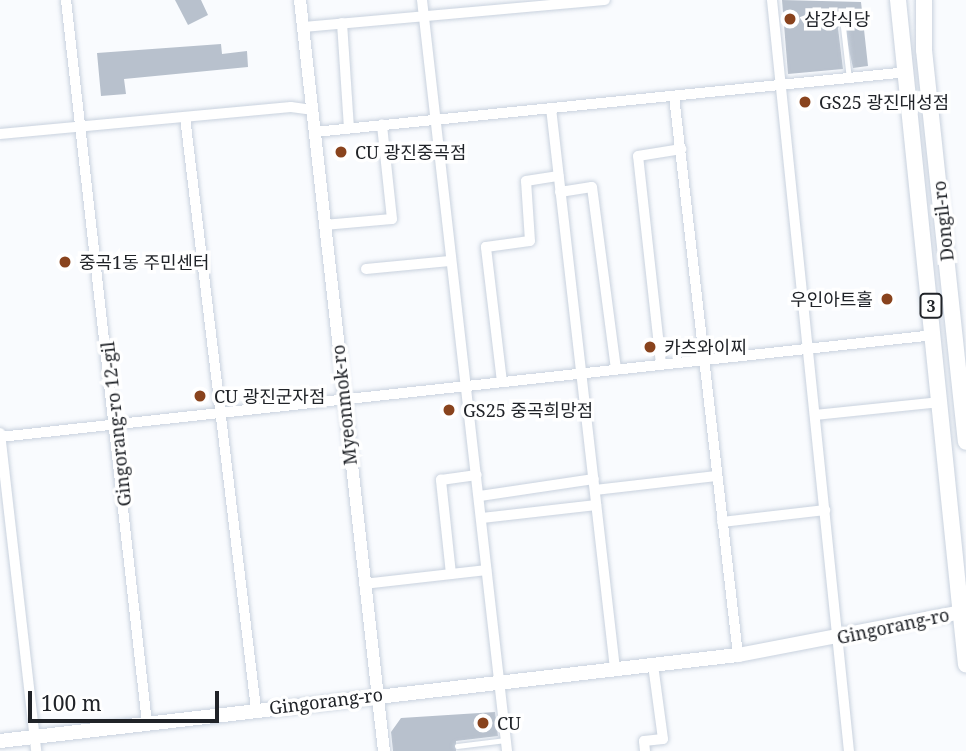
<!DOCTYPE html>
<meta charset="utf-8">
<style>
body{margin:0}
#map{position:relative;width:966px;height:751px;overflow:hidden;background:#f9fbfe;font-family:"Noto Serif","Noto Sans KR",serif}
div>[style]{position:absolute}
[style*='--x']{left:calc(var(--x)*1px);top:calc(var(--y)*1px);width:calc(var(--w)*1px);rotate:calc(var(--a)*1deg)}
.building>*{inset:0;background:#b8c1cd}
.roads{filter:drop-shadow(0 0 2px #c9d2de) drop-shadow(0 0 2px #c9d2de)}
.service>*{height:5px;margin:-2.5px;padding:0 2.5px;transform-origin:2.5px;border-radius:2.5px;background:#fff}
.minor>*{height:10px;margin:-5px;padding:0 5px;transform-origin:5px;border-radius:5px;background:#fff}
.tertiary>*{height:12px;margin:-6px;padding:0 6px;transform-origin:6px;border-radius:6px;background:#fff}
.secondary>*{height:14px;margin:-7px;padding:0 7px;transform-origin:7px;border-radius:7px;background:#fff}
.primary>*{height:16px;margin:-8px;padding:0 8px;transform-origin:8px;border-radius:8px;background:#fff}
.dots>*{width:19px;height:19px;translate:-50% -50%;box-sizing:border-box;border:4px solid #fff;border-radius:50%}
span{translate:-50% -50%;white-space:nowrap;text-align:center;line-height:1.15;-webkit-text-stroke:7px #fff;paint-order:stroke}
.shield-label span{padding:2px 5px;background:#fff;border:2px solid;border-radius:5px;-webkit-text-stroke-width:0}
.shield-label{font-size:16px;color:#202328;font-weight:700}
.poi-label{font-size:18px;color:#202328}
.left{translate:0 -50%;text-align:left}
.right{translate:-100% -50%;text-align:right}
.street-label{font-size:18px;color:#202328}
.scale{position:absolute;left:28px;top:691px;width:191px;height:32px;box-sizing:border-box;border:4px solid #202328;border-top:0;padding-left:9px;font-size:21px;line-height:24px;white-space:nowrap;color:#202328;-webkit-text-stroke:5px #fff;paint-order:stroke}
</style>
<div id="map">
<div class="building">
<div style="clip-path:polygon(175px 0,201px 0,208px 15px,188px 25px)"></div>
<div style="clip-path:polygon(782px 0,861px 2px,868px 66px,853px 68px,843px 22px,838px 28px,843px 69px,788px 74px)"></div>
<div style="clip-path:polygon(221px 44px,222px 54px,247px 51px,248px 67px,124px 79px,126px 94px,101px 96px,97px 53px)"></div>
<div style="clip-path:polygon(495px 712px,498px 736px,456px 741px,456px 751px,393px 751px,391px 732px,401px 718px)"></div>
</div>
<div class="roads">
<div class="service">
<div style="--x:843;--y:27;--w:52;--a:83.4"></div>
<div style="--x:457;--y:746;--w:49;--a:-7"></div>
</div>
<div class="minor">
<div style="--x:66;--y:0;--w:728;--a:83.61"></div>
<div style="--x:422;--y:0;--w:756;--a:83.54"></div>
<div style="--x:772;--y:0;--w:755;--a:84.15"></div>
<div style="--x:342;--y:23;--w:105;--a:86.2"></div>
<div style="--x:303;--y:27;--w:303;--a:-5.1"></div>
<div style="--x:674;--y:96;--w:563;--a:83.47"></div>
<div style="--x:551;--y:108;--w:565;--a:83.49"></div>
<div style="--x:185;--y:117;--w:596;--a:83.16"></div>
<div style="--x:315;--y:132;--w:596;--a:-5.78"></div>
<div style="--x:0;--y:134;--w:292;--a:-5.3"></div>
<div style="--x:291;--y:107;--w:21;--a:8"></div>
<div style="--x:560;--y:192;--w:32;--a:-9"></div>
<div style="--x:592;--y:187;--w:184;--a:82.5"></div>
<div style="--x:324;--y:225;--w:68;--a:-5"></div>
<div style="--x:392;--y:219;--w:95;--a:-96.1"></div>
<div style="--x:366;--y:269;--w:84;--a:-5.4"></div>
<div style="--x:661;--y:364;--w:209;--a:-96.3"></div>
<div style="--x:638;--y:156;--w:44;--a:-9.2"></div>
<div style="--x:502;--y:382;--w:136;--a:-96.8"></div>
<div style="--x:486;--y:247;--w:44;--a:-7.8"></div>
<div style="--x:530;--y:241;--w:60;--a:-93.8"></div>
<div style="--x:526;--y:181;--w:33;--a:-9"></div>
<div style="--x:815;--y:415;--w:126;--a:-5.9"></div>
<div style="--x:0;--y:433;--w:320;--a:83.5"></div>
<div style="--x:0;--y:437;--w:940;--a:-6.23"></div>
<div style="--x:595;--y:490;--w:122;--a:-6.6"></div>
<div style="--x:480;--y:496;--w:115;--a:-8.5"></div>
<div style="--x:482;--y:518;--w:115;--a:-6.5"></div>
<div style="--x:722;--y:522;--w:104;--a:-6.6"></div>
<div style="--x:451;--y:574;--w:95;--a:-96.1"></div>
<div style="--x:441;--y:480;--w:36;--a:-8"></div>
<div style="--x:364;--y:584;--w:123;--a:-6.5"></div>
<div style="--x:645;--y:751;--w:10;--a:-96"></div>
<div style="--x:644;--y:741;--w:19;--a:-6"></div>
<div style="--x:663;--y:739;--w:75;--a:-97.7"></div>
</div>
<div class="tertiary">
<div style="--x:300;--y:0;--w:756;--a:83.62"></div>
</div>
<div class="secondary">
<div style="--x:0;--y:741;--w:743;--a:-6.65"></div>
<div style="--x:738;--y:655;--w:232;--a:-10.9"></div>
</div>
<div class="primary">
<div style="--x:898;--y:0;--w:668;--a:84.16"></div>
<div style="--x:924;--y:0;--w:50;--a:90"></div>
<div style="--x:924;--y:50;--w:394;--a:83.9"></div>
</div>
</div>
<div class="dots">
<div style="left:790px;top:19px;background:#89431d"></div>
<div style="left:805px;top:102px;background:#89431d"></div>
<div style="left:341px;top:152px;background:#89431d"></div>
<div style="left:65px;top:262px;background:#89431d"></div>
<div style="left:887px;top:299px;background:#89431d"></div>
<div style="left:650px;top:347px;background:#89431d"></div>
<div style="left:200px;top:396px;background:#89431d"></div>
<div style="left:449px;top:410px;background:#89431d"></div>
<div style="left:483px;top:723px;background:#89431d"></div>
</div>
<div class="shield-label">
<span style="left:931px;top:306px">3</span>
</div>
<div class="poi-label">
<span class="left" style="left:804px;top:19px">삼강식당</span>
<span class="left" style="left:819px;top:102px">GS25 광진대성점</span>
<span class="left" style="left:355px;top:152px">CU 광진중곡점</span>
<span class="left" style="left:79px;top:262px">중곡1동 주민센터</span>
<span class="right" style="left:873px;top:299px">우인아트홀</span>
<span class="left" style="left:664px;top:347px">카츠와이찌</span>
<span class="left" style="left:214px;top:396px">CU 광진군자점</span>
<span class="left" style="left:463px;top:410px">GS25 중곡희망점</span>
<span class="left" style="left:497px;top:723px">CU</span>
</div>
<div class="street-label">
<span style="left:943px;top:221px;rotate:-96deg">Dongil-ro</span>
<span style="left:344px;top:405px;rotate:-96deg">Myeonmok-ro</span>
<span style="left:116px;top:424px;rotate:-96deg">Gingorang-ro 12-gil</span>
<span style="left:893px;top:626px;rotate:-12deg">Gingorang-ro</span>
<span style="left:326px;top:701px;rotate:-7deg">Gingorang-ro</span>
</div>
<div class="scale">100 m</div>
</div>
